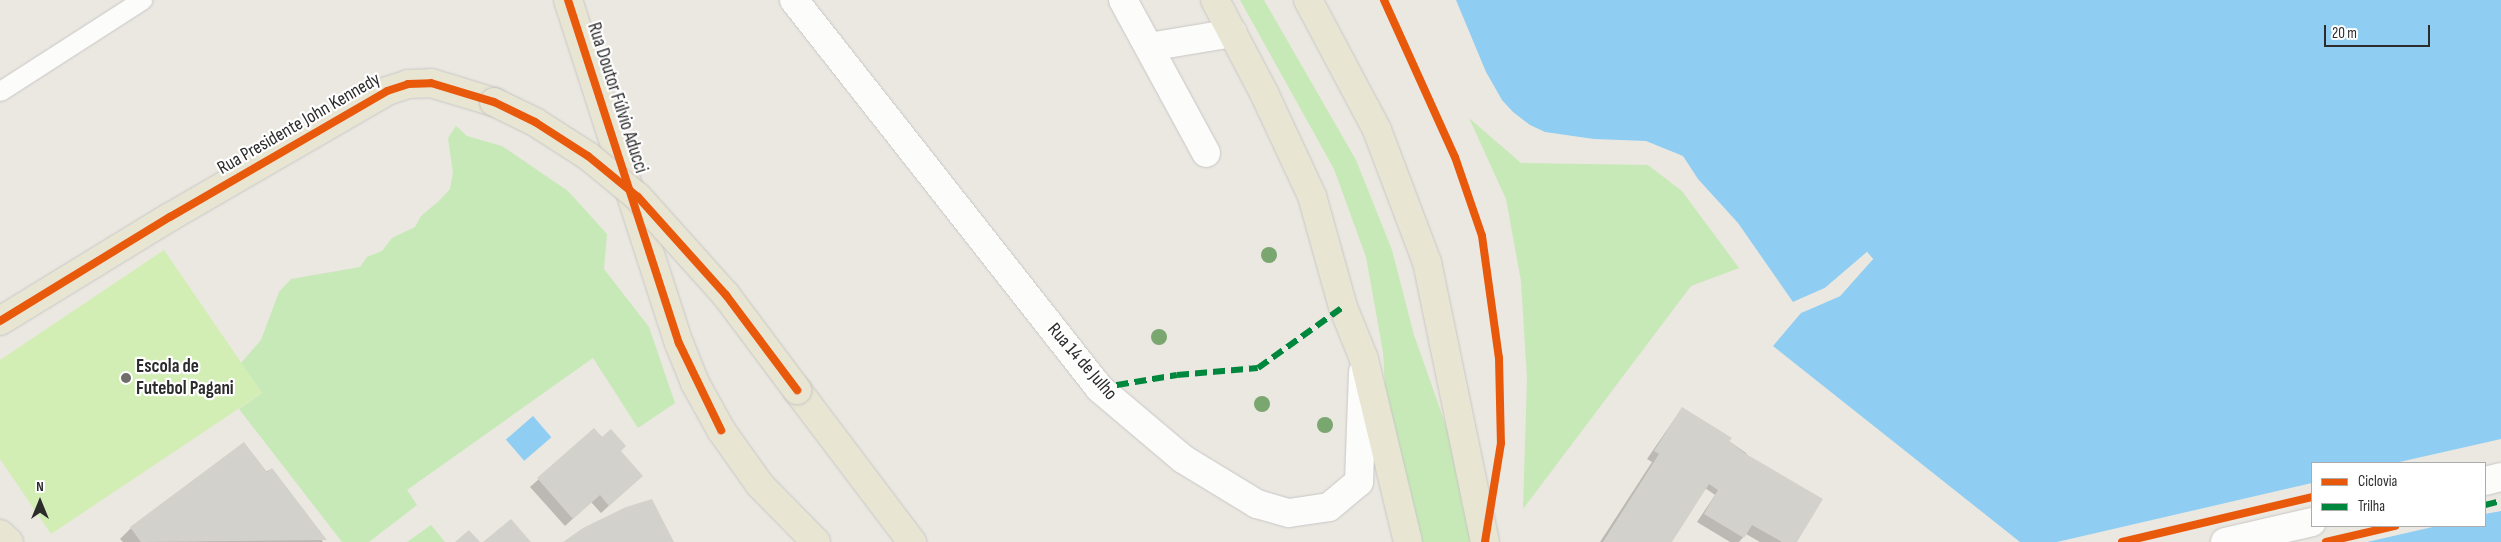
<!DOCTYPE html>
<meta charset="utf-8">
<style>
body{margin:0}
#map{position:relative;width:2501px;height:542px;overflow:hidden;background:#ebe8e1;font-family:"Sofia Sans Condensed",sans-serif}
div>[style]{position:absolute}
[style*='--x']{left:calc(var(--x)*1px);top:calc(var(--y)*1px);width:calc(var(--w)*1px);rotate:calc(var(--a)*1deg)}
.green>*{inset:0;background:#c7e9b7}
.pitch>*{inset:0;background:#d2eeb4}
.water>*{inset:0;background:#8fcef2;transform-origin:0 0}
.pier>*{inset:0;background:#ebe8e1}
.shadow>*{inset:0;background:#0003}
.building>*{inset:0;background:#d3d1cc}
.roads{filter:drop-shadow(0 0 1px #c8c7c7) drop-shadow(0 0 1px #c8c7c7)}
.service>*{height:19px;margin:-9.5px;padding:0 9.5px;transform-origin:9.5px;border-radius:9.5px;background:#fcfcfa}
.minor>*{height:28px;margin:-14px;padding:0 14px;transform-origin:14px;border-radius:14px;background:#fcfcfa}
.secondary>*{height:28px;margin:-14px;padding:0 14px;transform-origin:14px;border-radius:14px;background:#fcfcfa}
.primary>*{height:28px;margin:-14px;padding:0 14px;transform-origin:14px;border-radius:14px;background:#e8e5d3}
.bridges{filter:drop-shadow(0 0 1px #c6c5c2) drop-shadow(0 0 1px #c6c5c2)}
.primary-bridge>*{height:28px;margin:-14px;padding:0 14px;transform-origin:14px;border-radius:14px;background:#e8e5d3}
.quiet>*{height:6px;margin-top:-3px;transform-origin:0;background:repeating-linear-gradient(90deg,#00873e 0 12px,transparent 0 18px)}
.cycleway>*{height:8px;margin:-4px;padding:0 4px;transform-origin:4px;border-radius:4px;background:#e8590c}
.trees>*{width:16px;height:16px;margin:-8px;border-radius:50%;background:#7aa670}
.dots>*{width:14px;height:14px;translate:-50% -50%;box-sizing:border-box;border:2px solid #fff;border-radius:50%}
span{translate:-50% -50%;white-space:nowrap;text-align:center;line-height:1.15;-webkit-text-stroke:4.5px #fff;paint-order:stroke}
.street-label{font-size:19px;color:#2c2c2c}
.poi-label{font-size:19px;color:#2c2c2c;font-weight:700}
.left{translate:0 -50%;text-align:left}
.legend{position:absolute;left:2311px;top:462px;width:175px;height:65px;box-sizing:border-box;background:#fff;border:1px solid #ababab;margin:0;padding:6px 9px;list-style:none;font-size:15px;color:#2c2c2c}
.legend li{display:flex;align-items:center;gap:10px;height:25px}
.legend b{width:25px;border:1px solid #ababab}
.north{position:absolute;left:15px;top:477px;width:50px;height:50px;-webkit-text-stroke:4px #fff;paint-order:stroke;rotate:0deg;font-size:14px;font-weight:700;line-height:20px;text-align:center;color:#2c2c2c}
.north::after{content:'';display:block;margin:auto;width:18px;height:22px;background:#2c2c2c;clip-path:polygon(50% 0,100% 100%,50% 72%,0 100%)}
.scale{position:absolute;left:2324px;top:25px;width:106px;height:22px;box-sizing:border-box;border:2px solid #2c2c2c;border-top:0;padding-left:6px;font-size:15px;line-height:18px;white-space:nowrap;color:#2c2c2c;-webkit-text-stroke:4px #fff;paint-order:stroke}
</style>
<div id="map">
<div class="green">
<div style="clip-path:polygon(1240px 0,1264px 0,1356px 160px,1392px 250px,1414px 335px,1487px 542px,1394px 542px,1383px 352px,1366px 257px,1334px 169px)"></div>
<div style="clip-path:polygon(1469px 118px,1521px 163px,1648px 165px,1682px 191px,1739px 268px,1691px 286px,1523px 509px,1527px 378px,1521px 281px,1506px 199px)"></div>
<div style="clip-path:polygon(456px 126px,467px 136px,502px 146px,568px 191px,607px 234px,604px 269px,649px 327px,675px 403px,638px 428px,593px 358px,407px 490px,417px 505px,369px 542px,342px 542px,239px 409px,262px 393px,241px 363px,261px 340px,279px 292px,291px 279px,360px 267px,367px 257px,382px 251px,392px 238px,415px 227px,421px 216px,439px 201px,450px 189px,453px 173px,448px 138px)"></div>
<div style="clip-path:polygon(431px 525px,445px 542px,407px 542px)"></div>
</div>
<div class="pitch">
<div style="clip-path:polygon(164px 250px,262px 393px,51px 534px,0 459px,0 360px)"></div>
</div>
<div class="water">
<div style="clip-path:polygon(evenodd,1456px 0,2501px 0,2501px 542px,2020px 542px,1773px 346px,1801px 313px,1840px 296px,1873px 259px,1867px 252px,1825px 288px,1793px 302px,1738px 223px,1698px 179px,1683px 156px,1646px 141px,1594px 139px,1545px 132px,1530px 125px,1513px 112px,1502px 100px,1486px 72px,1456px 0,2312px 463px,2485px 463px,2485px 526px,2312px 526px,2312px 463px)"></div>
<div style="left:533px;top:416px;width:28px;height:36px;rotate:49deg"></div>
</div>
<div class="pier">
<div style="clip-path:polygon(1867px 252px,1873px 259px,1840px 296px,1801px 313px,1839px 294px,1870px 259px,1866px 255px,1826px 290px,1793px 302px,1825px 288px)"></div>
<div style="clip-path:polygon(2501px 439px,2501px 511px,2485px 514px,2485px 463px,2395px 463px)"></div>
<div style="clip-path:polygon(2312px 483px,2312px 526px,2437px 526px,2367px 542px,2057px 542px)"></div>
</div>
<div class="shadow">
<div style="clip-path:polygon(1682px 408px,1746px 453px,1795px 542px,1760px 542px,1746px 534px,1739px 542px,1730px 542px,1697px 522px,1715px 495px,1705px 488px,1671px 542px,1600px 542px,1652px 462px,1647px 459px)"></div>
<div style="clip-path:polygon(594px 430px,619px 451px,633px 484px,601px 513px,591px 502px,565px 526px,530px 487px)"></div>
<div style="clip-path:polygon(272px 469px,323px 542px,123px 542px,120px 539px,131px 528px)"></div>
</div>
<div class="building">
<div style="clip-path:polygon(1682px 407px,1732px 438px,1729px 441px,1746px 454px,1823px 499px,1797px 542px,1782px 542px,1752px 525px,1744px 538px,1704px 514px,1718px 490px,1709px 484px,1672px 542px,1603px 542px,1659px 454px,1654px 451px)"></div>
<div style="clip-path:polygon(594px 428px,602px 437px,611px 429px,626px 446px,621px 451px,643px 476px,609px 506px,600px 495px,573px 519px,537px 478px)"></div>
<div style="clip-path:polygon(244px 442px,267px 472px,272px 468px,327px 540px,141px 542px,130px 527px)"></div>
<div style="clip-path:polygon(652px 499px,674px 542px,563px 542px,583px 528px,626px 507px)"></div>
<div style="clip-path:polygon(511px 519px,531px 542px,483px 542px)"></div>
<div style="clip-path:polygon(469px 530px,480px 542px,455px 542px)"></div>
</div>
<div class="roads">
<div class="service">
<div style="--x:0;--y:91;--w:169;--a:-32.7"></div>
</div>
<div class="minor">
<div style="--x:794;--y:0;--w:494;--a:51.8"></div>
<div style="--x:1099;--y:388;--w:110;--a:40.2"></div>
<div style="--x:1183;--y:459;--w:87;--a:31.3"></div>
<div style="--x:1257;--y:504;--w:33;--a:16"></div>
<div style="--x:1289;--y:513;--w:40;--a:-8.5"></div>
<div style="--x:1329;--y:507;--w:39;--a:-40"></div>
<div style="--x:1359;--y:482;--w:110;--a:-87.9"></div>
<div style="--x:1123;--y:0;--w:174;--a:61.5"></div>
<div style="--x:1149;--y:47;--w:85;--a:-9.5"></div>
</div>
<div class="secondary">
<div style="--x:2485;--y:481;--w:16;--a:-14"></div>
<div style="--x:2225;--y:542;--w:89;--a:-12.9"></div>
</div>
<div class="primary">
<div style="--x:568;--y:0;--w:361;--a:72.1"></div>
<div style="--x:679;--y:343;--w:43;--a:68.2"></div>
<div style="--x:695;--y:383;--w:54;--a:61"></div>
<div style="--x:721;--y:430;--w:67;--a:54.7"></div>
<div style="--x:760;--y:485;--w:80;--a:45.5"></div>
<div style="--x:1215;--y:0;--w:105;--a:62.2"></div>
<div style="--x:1264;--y:93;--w:114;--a:65"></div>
<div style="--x:1312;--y:196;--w:115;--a:74.4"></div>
<div style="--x:1343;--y:307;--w:56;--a:68"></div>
<div style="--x:1364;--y:359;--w:188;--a:76.5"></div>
<div style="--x:1308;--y:0;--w:147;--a:62"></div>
<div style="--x:1377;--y:130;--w:141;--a:69.3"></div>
<div style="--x:1427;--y:262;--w:286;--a:78.3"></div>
<div style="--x:0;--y:321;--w:199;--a:-31.5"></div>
<div style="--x:170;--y:217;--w:251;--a:-30.1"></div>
<div style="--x:387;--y:91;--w:22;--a:-18"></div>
<div style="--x:408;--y:84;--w:23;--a:-2"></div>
<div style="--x:431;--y:83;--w:66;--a:16.8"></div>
<div style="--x:797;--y:390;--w:191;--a:52.9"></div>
<div style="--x:0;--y:534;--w:12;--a:42"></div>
</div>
</div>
<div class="bridges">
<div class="primary-bridge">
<div style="--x:494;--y:102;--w:46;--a:26"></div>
<div style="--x:535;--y:122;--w:63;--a:32.7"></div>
<div style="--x:588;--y:156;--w:65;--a:39.4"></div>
<div style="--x:638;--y:197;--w:132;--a:48.1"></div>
<div style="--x:726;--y:295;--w:119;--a:53.2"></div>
</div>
</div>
<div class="quiet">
<div style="--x:1099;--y:388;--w:79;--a:-9.5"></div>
<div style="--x:1177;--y:375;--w:81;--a:-4.9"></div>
<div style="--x:1258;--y:368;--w:105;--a:-35.7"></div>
<div style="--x:2485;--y:505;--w:16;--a:-14"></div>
</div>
<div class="cycleway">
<div style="--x:568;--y:0;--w:361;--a:72.1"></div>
<div style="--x:679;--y:343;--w:97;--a:64.2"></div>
<div style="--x:1384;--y:0;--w:172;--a:65.7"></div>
<div style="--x:1455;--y:157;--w:83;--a:71.1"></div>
<div style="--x:1482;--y:236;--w:123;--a:82.1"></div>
<div style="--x:1499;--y:358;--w:85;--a:88.7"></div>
<div style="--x:1501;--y:443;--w:100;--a:99.2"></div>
<div style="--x:0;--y:321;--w:199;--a:-31.5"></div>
<div style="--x:170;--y:217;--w:251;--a:-30.1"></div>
<div style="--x:387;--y:91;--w:22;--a:-18"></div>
<div style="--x:408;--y:84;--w:23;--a:-2"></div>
<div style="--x:431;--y:83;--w:66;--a:16.8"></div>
<div style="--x:494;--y:102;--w:46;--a:26"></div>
<div style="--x:535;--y:122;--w:63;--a:32.7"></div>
<div style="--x:588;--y:156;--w:65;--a:39.4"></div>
<div style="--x:638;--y:197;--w:132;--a:48.1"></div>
<div style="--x:726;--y:295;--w:119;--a:53.2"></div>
<div style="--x:2122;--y:542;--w:195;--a:-13.3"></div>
<div style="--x:2326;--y:542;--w:71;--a:-13.1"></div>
</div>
<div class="trees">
<div style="left:1269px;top:255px"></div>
<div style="left:1159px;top:337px"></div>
<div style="left:1262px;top:404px"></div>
<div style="left:1325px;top:425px"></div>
</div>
<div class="dots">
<div style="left:126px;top:378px;background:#6f6e6b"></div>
</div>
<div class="street-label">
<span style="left:617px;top:98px;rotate:72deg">Rua Doutor Fúlvio Aducci</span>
<span style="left:299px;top:124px;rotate:-30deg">Rua Presidente John Kennedy</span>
<span style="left:1082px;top:362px;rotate:49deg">Rua 14 de Julho</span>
</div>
<div class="poi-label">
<span class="left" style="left:136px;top:378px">Escola de<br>Futebol Pagani</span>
</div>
<ul class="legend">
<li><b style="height:6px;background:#e8590c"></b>Ciclovia</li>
<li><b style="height:6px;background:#00873e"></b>Trilha</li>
</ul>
<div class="north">N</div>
<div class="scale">20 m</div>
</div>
